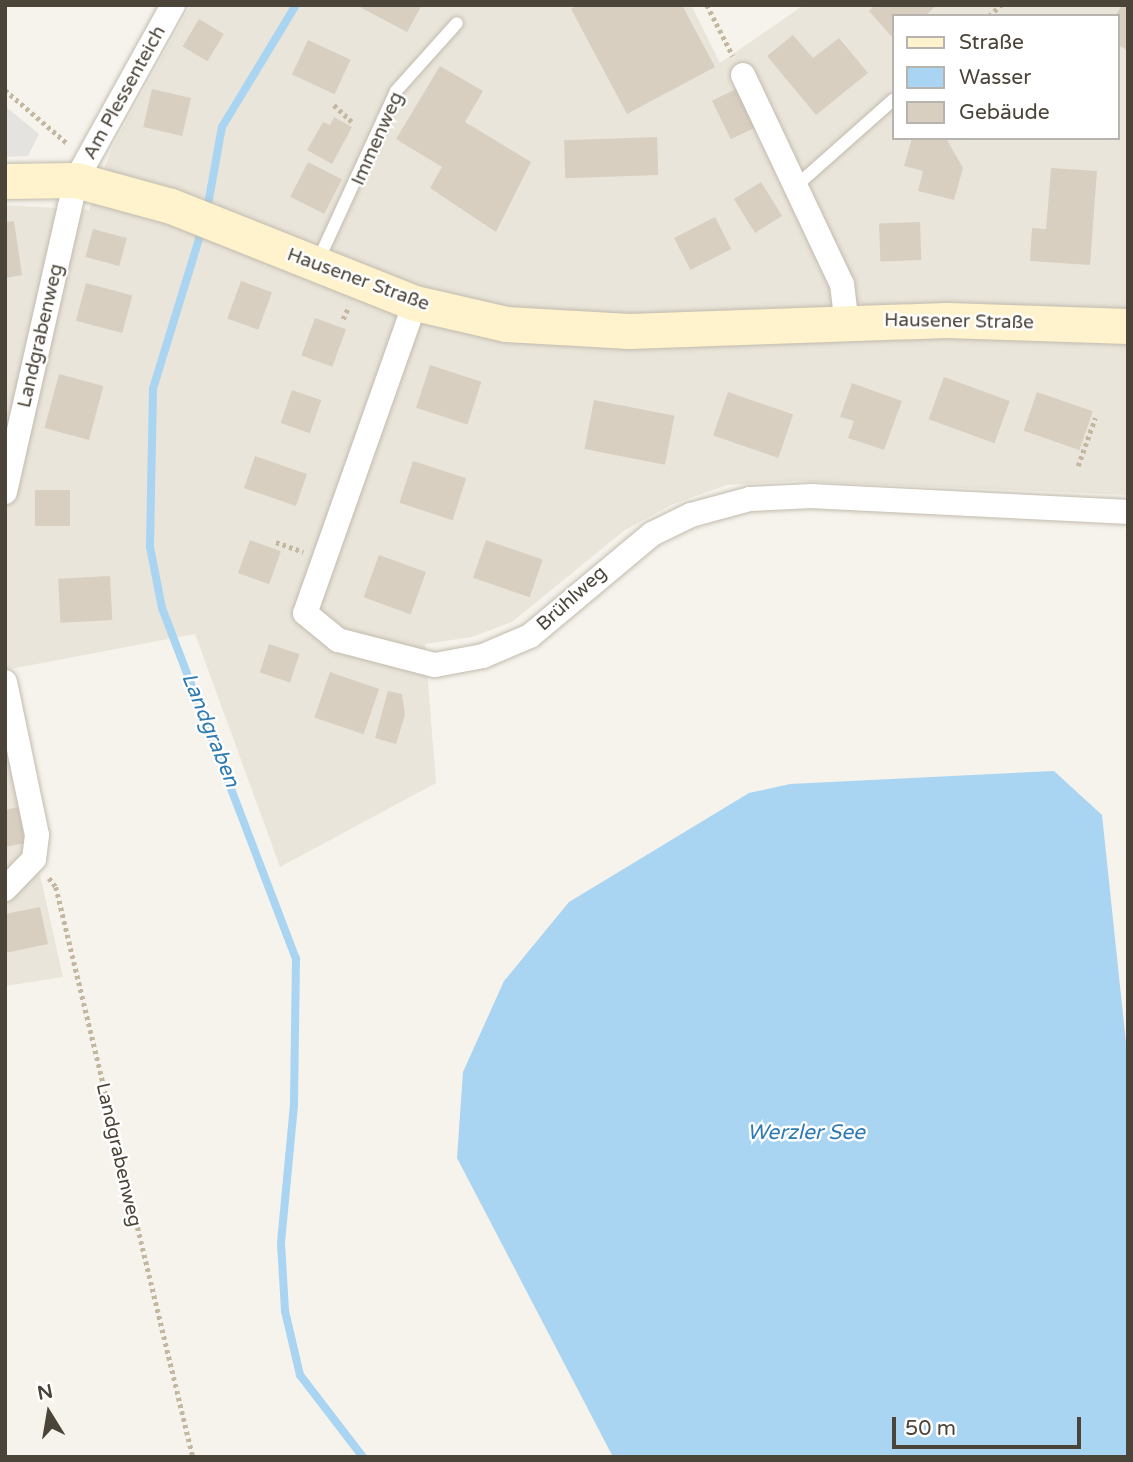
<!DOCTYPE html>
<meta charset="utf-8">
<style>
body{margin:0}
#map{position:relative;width:1133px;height:1462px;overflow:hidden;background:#f6f3ec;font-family:"Varela Round",sans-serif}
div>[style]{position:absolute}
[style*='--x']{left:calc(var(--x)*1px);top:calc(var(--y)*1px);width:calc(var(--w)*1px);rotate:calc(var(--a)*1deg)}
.residential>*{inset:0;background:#eae5da}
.parking>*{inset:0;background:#e5e3e0}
.water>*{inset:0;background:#a9d4f2}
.stream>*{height:8px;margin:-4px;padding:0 4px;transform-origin:4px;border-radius:4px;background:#a9d4f2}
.building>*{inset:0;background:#d8cfc1;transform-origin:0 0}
.path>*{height:4.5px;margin-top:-2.25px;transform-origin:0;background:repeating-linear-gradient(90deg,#c4b79f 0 3.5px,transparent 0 7px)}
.roads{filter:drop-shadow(0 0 2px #c2bbae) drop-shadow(0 0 2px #c2bbae)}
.lane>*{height:12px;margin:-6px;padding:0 6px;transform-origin:6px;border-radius:6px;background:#fff}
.street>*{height:24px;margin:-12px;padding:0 12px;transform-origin:12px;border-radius:12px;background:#fff}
.secondary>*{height:35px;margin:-17.5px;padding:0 17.5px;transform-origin:17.5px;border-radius:17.5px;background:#fff3cd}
span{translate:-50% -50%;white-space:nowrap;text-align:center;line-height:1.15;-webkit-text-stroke:5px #fff;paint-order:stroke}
.street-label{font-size:19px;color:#4b4439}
.water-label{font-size:21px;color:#2e7ab2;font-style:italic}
.frame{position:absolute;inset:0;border:7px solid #4b4439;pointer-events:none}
.legend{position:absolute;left:892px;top:14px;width:228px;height:126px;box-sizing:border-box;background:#fff;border:2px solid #b7b4b0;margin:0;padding:9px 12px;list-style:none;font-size:21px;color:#4b4439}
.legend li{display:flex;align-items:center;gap:14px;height:35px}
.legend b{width:35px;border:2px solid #b7b4b0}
.north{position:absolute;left:14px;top:1378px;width:70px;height:70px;-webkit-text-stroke:5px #fff;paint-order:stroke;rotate:349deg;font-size:19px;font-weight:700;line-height:28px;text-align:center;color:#4b4439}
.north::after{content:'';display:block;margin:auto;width:24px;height:32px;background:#4b4439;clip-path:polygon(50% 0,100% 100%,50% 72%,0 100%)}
.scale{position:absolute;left:892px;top:1417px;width:189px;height:32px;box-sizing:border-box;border:4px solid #4b4439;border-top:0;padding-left:9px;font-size:21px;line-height:24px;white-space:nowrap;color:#4b4439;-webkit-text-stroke:5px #fff;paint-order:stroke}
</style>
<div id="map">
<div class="residential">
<div style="clip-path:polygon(evenodd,191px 5px,691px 5px,720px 63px,804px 5px,1128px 5px,1128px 495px,795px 481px,727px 485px,673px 504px,625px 530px,512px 622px,472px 637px,425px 644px,436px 783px,280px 867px,195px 634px,5px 670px,5px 205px,89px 210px,112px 148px,191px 5px,893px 16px,1117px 16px,1117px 138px,893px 138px,893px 16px)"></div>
<div style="clip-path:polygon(5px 719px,63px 977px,5px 986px)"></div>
</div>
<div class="parking">
<div style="clip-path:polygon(5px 106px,39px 134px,28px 156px,5px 157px)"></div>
</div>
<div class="water">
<div style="clip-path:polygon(1054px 771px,1102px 815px,1128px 1062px,1128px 1457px,613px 1457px,457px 1158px,463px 1072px,504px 981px,569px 902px,749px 793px,790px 784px)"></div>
</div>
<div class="stream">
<div style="--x:207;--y:210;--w:84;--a:-79.8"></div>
<div style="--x:222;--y:127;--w:143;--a:-58.8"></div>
<div style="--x:203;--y:226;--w:170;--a:107.1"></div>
<div style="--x:153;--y:389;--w:158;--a:91.1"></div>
<div style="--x:150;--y:547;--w:62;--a:78.9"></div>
<div style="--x:162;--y:608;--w:376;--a:69.1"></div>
<div style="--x:296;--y:959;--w:146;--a:90.8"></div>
<div style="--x:294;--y:1105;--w:139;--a:95.4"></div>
<div style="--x:281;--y:1243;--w:68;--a:86.6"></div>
<div style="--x:285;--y:1311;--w:66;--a:76.8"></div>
<div style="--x:300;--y:1375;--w:103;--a:52.5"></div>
</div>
<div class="building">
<div style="clip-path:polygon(356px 5px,422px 5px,407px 32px)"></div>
<div style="clip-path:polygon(578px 5px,682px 5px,715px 67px,627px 114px,571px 9px)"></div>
<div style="clip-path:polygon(875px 5px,937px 5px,925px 16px,893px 16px,893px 38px,869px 11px)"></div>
<div style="clip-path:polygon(1122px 5px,1128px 5px,1128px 51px,1117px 44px,1115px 16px)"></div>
<div style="left:199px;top:19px;width:29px;height:32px;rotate:31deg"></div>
<div style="clip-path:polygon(793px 35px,813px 58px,839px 38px,868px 73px,816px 115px,767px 56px)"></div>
<div style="left:308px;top:40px;width:47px;height:38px;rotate:25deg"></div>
<div style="clip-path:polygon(440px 66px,483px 91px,465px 122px,531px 162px,496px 232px,430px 188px,442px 167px,396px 139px)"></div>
<div style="left:738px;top:88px;width:43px;height:29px;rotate:64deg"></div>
<div style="left:152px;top:89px;width:40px;height:39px;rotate:13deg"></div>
<div style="clip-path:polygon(334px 117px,352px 127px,332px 164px,307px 150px,323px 122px,330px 125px)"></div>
<div style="left:657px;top:137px;width:38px;height:93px;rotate:88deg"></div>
<div style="clip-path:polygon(912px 138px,946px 138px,963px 168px,954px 200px,918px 191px,923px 171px,904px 166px)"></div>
<div style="left:308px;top:162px;width:38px;height:39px;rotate:27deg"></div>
<div style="clip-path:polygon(1051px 168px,1097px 171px,1090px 265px,1030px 261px,1032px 228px,1046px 229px)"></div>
<div style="left:761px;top:182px;width:40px;height:32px;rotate:58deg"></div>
<div style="left:715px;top:217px;width:36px;height:46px;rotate:63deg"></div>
<div style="clip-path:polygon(14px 221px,22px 275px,5px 278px,5px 222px)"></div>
<div style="left:920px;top:222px;width:38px;height:41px;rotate:88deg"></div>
<div style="left:93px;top:229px;width:35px;height:29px;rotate:15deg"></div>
<div style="left:241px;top:281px;width:33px;height:40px;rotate:20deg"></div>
<div style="left:86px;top:283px;width:48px;height:39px;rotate:15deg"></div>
<div style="left:315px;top:318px;width:33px;height:40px;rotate:20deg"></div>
<div style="left:430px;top:365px;width:54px;height:45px;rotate:18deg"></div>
<div style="left:59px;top:374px;width:46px;height:56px;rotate:15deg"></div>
<div style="left:944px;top:377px;width:70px;height:45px;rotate:20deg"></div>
<div style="clip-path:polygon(852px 383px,902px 401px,884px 450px,848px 438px,854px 421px,840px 417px)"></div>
<div style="left:292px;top:390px;width:31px;height:35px;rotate:19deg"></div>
<div style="left:728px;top:392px;width:69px;height:46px;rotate:19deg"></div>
<div style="left:1037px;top:392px;width:59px;height:41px;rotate:19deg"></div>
<div style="left:594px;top:400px;width:82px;height:50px;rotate:11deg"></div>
<div style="left:255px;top:456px;width:55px;height:34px;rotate:19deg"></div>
<div style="left:413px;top:461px;width:56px;height:44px;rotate:18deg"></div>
<div style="left:70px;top:490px;width:36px;height:35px;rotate:90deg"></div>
<div style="left:250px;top:540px;width:33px;height:35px;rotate:20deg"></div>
<div style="left:486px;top:540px;width:60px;height:40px;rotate:19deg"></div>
<div style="left:379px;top:555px;width:50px;height:45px;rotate:20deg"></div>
<div style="left:110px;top:576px;width:44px;height:52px;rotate:87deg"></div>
<div style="left:269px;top:644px;width:32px;height:30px;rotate:18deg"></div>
<div style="left:330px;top:672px;width:52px;height:48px;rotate:19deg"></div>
<div style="clip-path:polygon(388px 691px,402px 694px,405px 715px,396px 744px,375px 738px)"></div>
<div style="clip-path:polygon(18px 807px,25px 843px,5px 847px,5px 810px)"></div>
<div style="clip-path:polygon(40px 907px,48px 944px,5px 953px,5px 914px)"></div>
</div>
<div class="path">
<div style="--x:707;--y:5;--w:57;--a:63"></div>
<div style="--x:989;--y:16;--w:16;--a:-43"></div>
<div style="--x:5;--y:90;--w:83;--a:40.6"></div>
<div style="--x:334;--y:105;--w:26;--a:43"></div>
<div style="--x:343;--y:319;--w:14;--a:-65"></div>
<div style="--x:1078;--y:466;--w:51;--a:-70.5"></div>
<div style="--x:276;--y:542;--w:29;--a:20"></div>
<div style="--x:49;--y:878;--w:11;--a:52"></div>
<div style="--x:56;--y:887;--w:586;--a:76.49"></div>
</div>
<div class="roads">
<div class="lane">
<div style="--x:796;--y:186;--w:130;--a:-41.6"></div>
<div style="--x:317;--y:263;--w:189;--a:-65.3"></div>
<div style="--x:396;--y:91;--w:91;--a:-48.1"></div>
</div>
<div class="street">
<div style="--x:743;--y:75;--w:231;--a:64.7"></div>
<div style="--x:842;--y:284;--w:38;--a:83"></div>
<div style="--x:415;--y:303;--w:329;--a:109.5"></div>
<div style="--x:305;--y:613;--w:43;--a:39.3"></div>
<div style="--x:338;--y:640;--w:100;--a:14.5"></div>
<div style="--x:435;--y:665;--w:49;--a:-10.6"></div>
<div style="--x:483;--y:656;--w:51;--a:-23.1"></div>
<div style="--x:530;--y:636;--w:159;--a:-39.9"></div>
<div style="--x:652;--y:534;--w:43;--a:-26"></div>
<div style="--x:691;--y:515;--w:61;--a:-15.2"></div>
<div style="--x:750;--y:499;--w:62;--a:-2.8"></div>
<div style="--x:812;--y:496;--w:316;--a:2.9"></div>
<div style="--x:5;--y:492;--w:320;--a:-77.2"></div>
<div style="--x:76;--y:180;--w:200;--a:-61"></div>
<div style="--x:5;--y:682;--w:156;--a:78.2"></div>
<div style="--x:37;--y:835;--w:24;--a:97"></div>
<div style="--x:34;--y:859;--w:42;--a:134"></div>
</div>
<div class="secondary">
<div style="--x:5;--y:181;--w:71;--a:-0.8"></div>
<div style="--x:76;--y:180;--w:98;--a:15.3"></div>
<div style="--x:171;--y:206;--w:263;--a:21.7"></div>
<div style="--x:415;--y:303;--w:93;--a:13"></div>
<div style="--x:506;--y:324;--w:123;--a:3.3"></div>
<div style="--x:629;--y:331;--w:318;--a:-2"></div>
<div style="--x:947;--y:320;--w:181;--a:1.9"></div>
</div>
</div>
<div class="street-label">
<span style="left:125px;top:93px;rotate:-61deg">Am Plessenteich</span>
<span style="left:378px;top:139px;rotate:-66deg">Immenweg</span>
<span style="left:358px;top:280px;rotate:20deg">Hausener Straße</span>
<span style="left:959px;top:322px;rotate:1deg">Hausener Straße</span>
<span style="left:41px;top:336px;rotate:-77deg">Landgrabenweg</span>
<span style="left:572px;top:599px;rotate:-42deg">Brühlweg</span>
<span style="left:118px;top:1155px;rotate:77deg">Landgrabenweg</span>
</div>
<div class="water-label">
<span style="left:210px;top:730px;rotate:68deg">Landgraben</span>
<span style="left:806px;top:1133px">Werzler See</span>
</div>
<div class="frame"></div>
<ul class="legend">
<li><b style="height:9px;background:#fff3cd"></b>Straße</li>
<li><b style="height:19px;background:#a9d4f2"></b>Wasser</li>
<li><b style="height:19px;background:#d8cfc1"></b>Gebäude</li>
</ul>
<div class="north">N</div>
<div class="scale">50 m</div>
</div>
